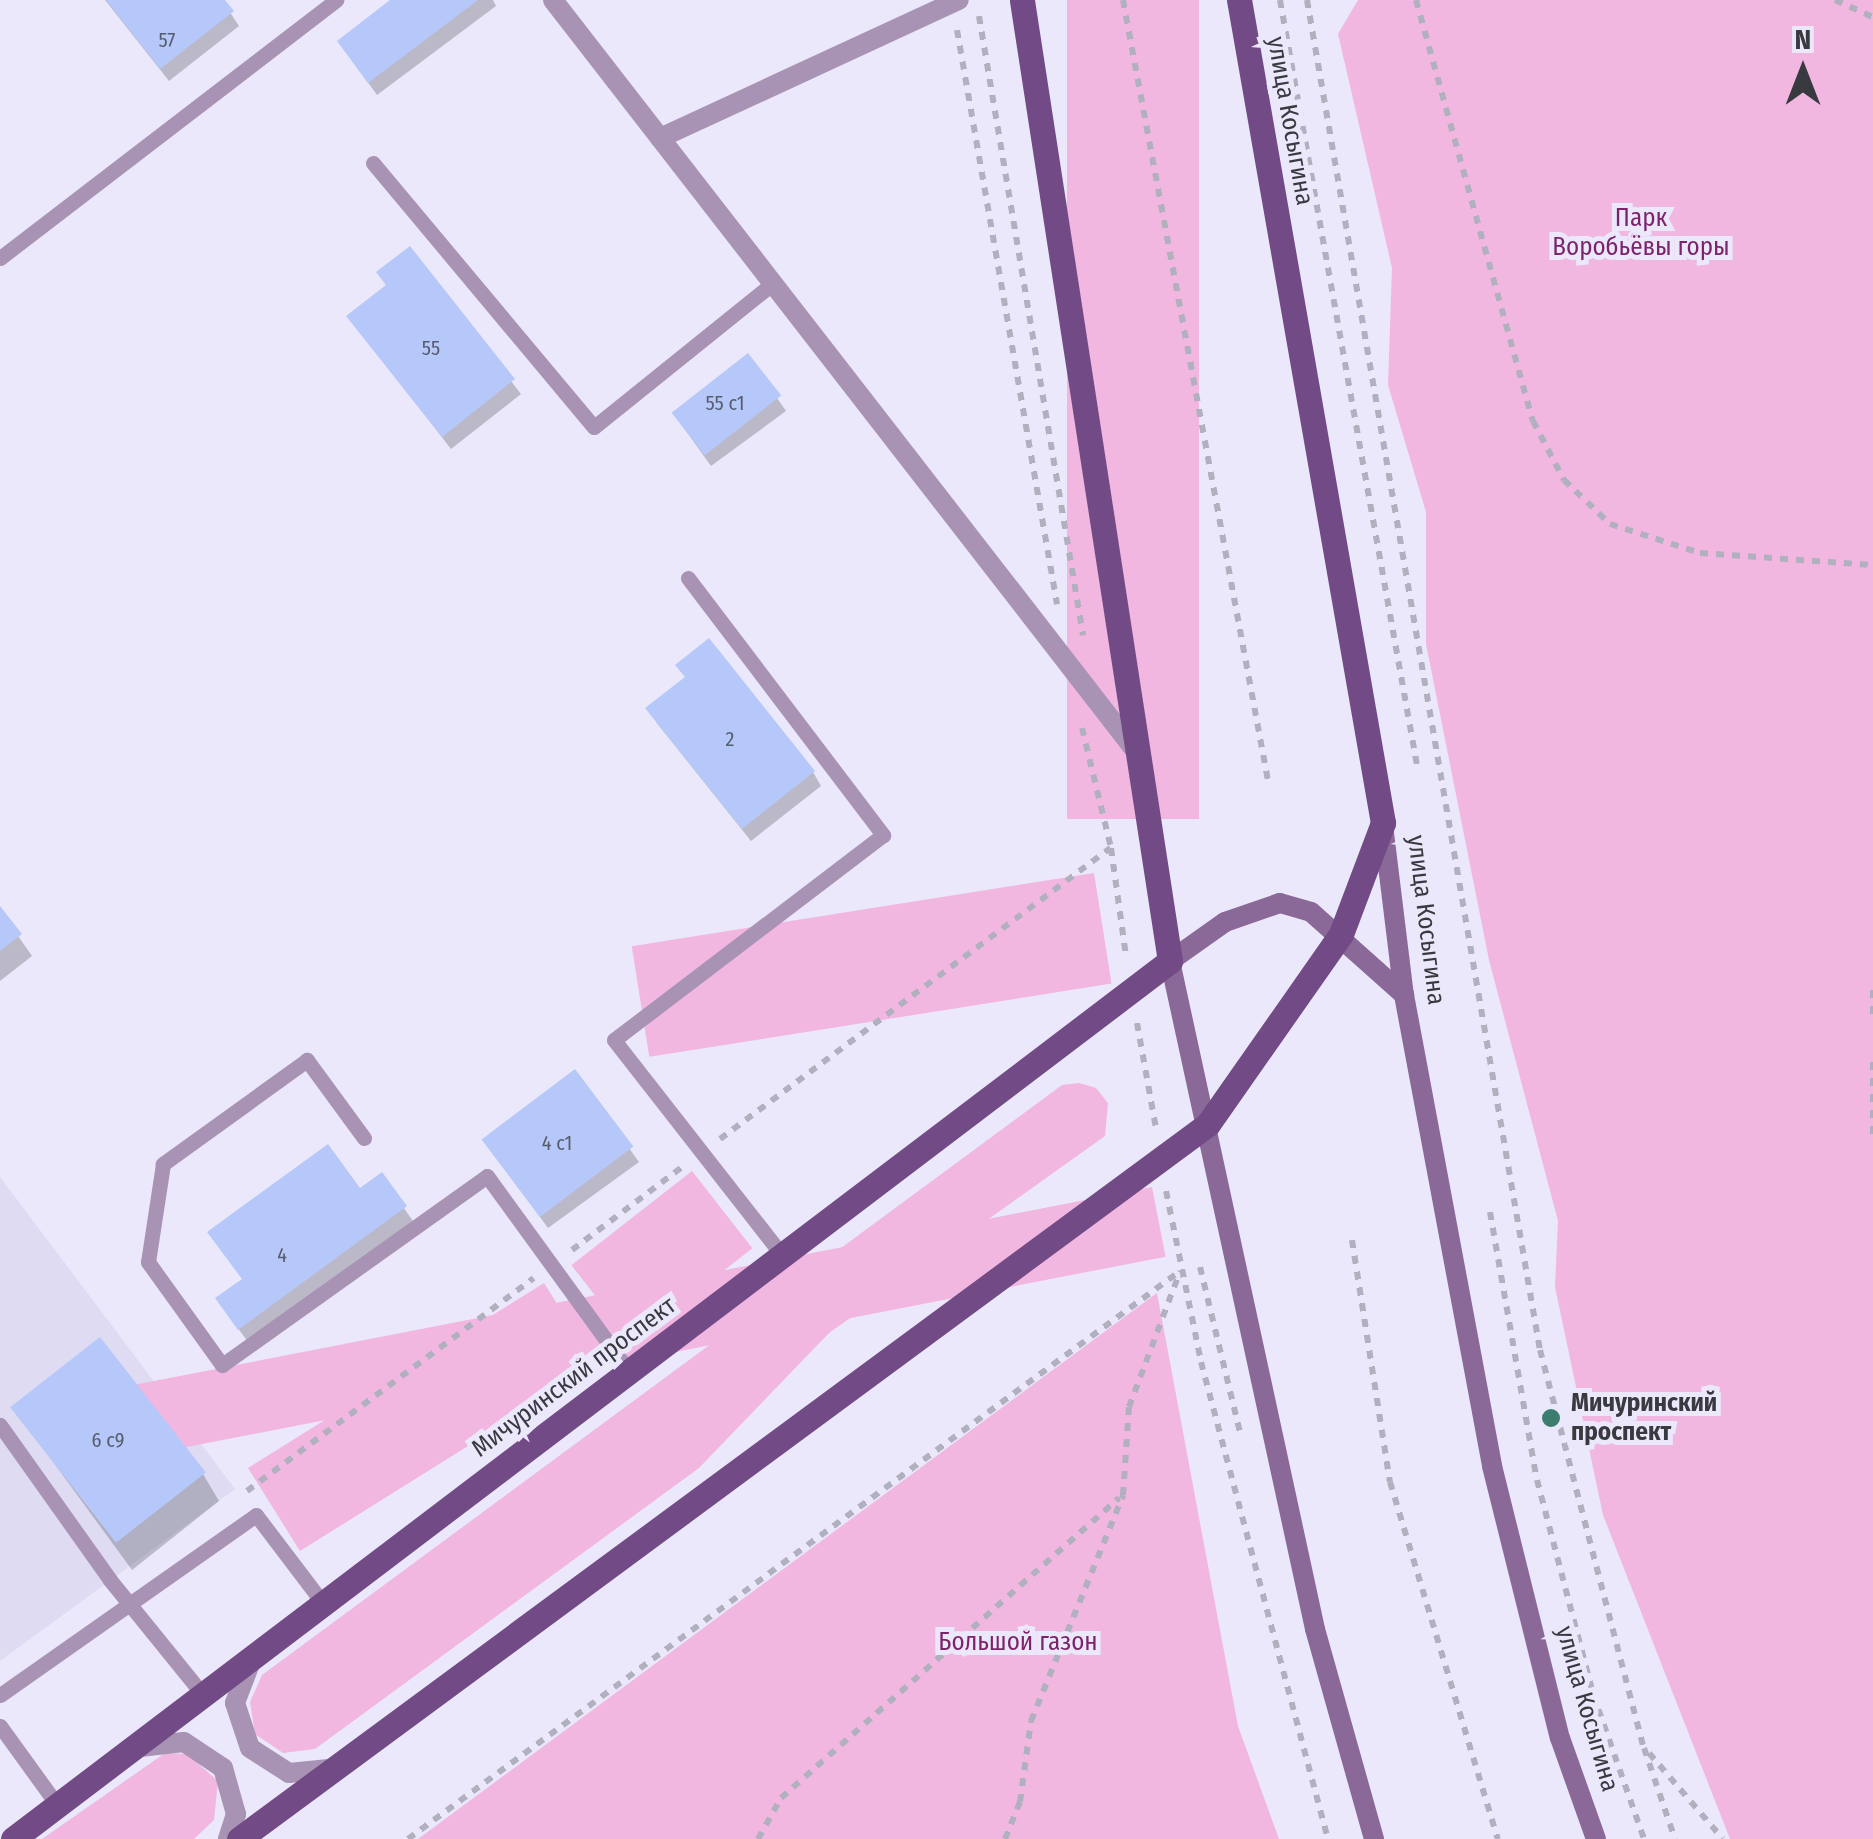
<!DOCTYPE html>
<meta charset="utf-8">
<style>
body{margin:0}
#map{position:relative;width:1873px;height:1839px;overflow:hidden;background:#eae8fa;font-family:"Fira Sans Condensed",sans-serif}
div>[style]{position:absolute}
[style*='--x']{left:calc(var(--x)*1px);top:calc(var(--y)*1px);width:calc(var(--w)*1px);rotate:calc(var(--a)*1deg)}
.built>*{inset:0;background:#dedbf3}
.green>*{inset:0;background:#f1b7e0;transform-origin:0 0}
.shadow>*{inset:0;background:#0003}
.building>*{inset:0;background:#b6c8f9;transform-origin:0 0}
.path>*{height:6px;margin-top:-3px;transform-origin:0;background:repeating-linear-gradient(90deg,#b1b0be 0 8px,transparent 0 16px)}
.lane>*{height:15px;margin:-7.5px;padding:0 7.5px;transform-origin:7.5px;border-radius:7.5px;background:#a993b5}
.street>*{height:20px;margin:-10px;padding:0 10px;transform-origin:10px;border-radius:10px;background:#a993b5}
.secondary>*{height:20px;margin:-10px;padding:0 10px;transform-origin:10px;border-radius:10px;background:#8a6999}
.primary>*{height:25px;margin:-12.5px;padding:0 12.5px;transform-origin:12.5px;border-radius:12.5px;background:#724a85}
.dots>*{width:28px;height:28px;translate:-50% -50%;box-sizing:border-box;border:5px solid #eae8fa;border-radius:50%}
span{translate:-50% -50%;white-space:nowrap;text-align:center;line-height:1.15;-webkit-text-stroke:10px #eae8fa;paint-order:stroke}
.number-label{font-size:20px;color:#585d6e}
.number-label span{-webkit-text-stroke-width:0}
.street-label{font-size:25px;color:#393940}
.park-label{font-size:25px;color:#7e236b}
.poi-label{font-size:25px;color:#393940;font-weight:700}
.left{translate:0 -50%;text-align:left}
.north{position:absolute;left:1753px;top:20px;width:100px;height:100px;-webkit-text-stroke:8px #eae8fa;paint-order:stroke;rotate:0deg;font-size:28px;font-weight:700;line-height:40px;text-align:center;color:#393940}
.north::after{content:'';display:block;margin:auto;width:35px;height:45px;background:#393940;clip-path:polygon(50% 0,100% 100%,50% 72%,0 100%)}
</style>
<div id="map">
<div class="built">
<div style="clip-path:polygon(0 1177px,235px 1489px,0 1661px)"></div>
</div>
<div class="green">
<div style="left:1067px;top:0;width:132px;height:819px"></div>
<div style="clip-path:polygon(1358px 0,1873px 0,1873px 1839px,1730px 1839px,1603px 1515px,1555px 1287px,1558px 1221px,1489px 960px,1426px 644px,1426px 512px,1388px 385px,1392px 268px,1338px 34px)"></div>
<div style="left:1094px;top:873px;width:112px;height:468px;rotate:81deg"></div>
<div style="clip-path:polygon(1079px 1083px,1096px 1088px,1108px 1103px,1105px 1136px,829px 1333px,699px 1468px,315px 1749px,283px 1753px,255px 1734px,250px 1702px,262px 1675px,1062px 1085px)"></div>
<div style="left:692px;top:1171px;width:98px;height:153px;rotate:52deg"></div>
<div style="left:1152px;top:1187px;width:71px;height:1093px;rotate:79deg"></div>
<div style="left:544px;top:1283px;width:98px;height:349px;rotate:58deg"></div>
<div style="clip-path:polygon(1157px 1293px,1238px 1726px,1279px 1839px,418px 1839px)"></div>
<div style="clip-path:polygon(165px 1753px,187px 1754px,218px 1781px,214px 1820px,194px 1839px,42px 1839px)"></div>
</div>
<div class="shadow">
<div style="clip-path:polygon(105px 0,222px 0,239px 26px,169px 81px)"></div>
<div style="clip-path:polygon(395px 0,493px 0,496px 6px,377px 95px,348px 55px)"></div>
<div style="clip-path:polygon(409px 249px,521px 394px,451px 449px,349px 317px,387px 287px,379px 273px)"></div>
<div style="clip-path:polygon(748px 356px,786px 411px,711px 466px,681px 424px)"></div>
<div style="clip-path:polygon(656px 722px,813px 772px,821px 786px,751px 841px)"></div>
<div style="clip-path:polygon(0 910px,32px 956px,0 981px)"></div>
<div style="clip-path:polygon(575px 1072px,639px 1162px,548px 1228px,492px 1152px)"></div>
<div style="clip-path:polygon(381px 1176px,413px 1221px,248px 1342px,226px 1312px)"></div>
<div style="clip-path:polygon(13px 1407px,203px 1474px,219px 1501px,132px 1570px)"></div>
</div>
<div class="building">
<div style="clip-path:polygon(106px 0,225px 0,234px 11px,160px 69px)"></div>
<div style="clip-path:polygon(390px 0,478px 0,368px 83px,337px 41px)"></div>
<div style="clip-path:polygon(410px 246px,515px 379px,442px 437px,346px 316px,386px 285px,376px 272px)"></div>
<div style="left:748px;top:353px;width:54px;height:97px;rotate:52deg"></div>
<div style="clip-path:polygon(709px 638px,815px 771px,742px 829px,645px 708px,685px 677px,675px 665px)"></div>
<div style="clip-path:polygon(0 906px,22px 934px,0 951px)"></div>
<div style="left:575px;top:1069px;width:97px;height:117px;rotate:53deg"></div>
<div style="clip-path:polygon(328px 1144px,360px 1188px,382px 1172px,407px 1206px,238px 1330px,215px 1298px,242px 1279px,207px 1232px)"></div>
<div style="left:100px;top:1337px;width:172px;height:114px;rotate:52deg"></div>
</div>
<div class="path">
<div style="--x:1123;--y:0;--w:799;--a:79.48"></div>
<div style="--x:1280;--y:0;--w:777;--a:79.85"></div>
<div style="--x:1307;--y:0;--w:1370;--a:80.21"></div>
<div style="--x:1540;--y:1350;--w:411;--a:75.4"></div>
<div style="--x:1644;--y:1748;--w:96;--a:71.2"></div>
<div style="--x:1416;--y:0;--w:437;--a:74.5"></div>
<div style="--x:1533;--y:421;--w:67;--a:62.3"></div>
<div style="--x:1564;--y:480;--w:64;--a:43.7"></div>
<div style="--x:1610;--y:524;--w:95;--a:17.9"></div>
<div style="--x:1700;--y:553;--w:173;--a:4"></div>
<div style="--x:1835;--y:0;--w:42;--a:24.1"></div>
<div style="--x:979;--y:16;--w:628;--a:80.46"></div>
<div style="--x:957;--y:30;--w:583;--a:80.12"></div>
<div style="--x:1082;--y:728;--w:123;--a:76.4"></div>
<div style="--x:1111;--y:848;--w:109;--a:82.1"></div>
<div style="--x:1873;--y:990;--w:25;--a:90"></div>
<div style="--x:1137;--y:1023;--w:108;--a:79.8"></div>
<div style="--x:1873;--y:1062;--w:74;--a:90"></div>
<div style="--x:720;--y:1139;--w:487;--a:-36.7"></div>
<div style="--x:1166;--y:1191;--w:175;--a:78.4"></div>
<div style="--x:1201;--y:1362;--w:494;--a:75.1"></div>
<div style="--x:1490;--y:1212;--w:272;--a:80.1"></div>
<div style="--x:1537;--y:1480;--w:221;--a:75.3"></div>
<div style="--x:1593;--y:1694;--w:154;--a:70.6"></div>
<div style="--x:1352;--y:1240;--w:245;--a:81.1"></div>
<div style="--x:1390;--y:1482;--w:373;--a:73.2"></div>
<div style="--x:572;--y:1250;--w:138;--a:-37"></div>
<div style="--x:1200;--y:1267;--w:174;--a:76.4"></div>
<div style="--x:247;--y:1491;--w:357;--a:-36.6"></div>
<div style="--x:1649;--y:1753;--w:113;--a:49.3"></div>
<div style="--x:408;--y:1839;--w:958;--a:-36.34"></div>
<div style="--x:758;--y:1839;--w:47;--a:-60.7"></div>
<div style="--x:781;--y:1798;--w:452;--a:-41.6"></div>
<div style="--x:1005;--y:1839;--w:40;--a:-68"></div>
<div style="--x:1020;--y:1802;--w:82;--a:-82.3"></div>
<div style="--x:1031;--y:1721;--w:244;--a:-67.8"></div>
<div style="--x:1123;--y:1495;--w:88;--a:-86.1"></div>
<div style="--x:1129;--y:1407;--w:145;--a:-69.4"></div>
</div>
<div class="lane">
<div style="--x:373;--y:163;--w:344;--a:50.1"></div>
<div style="--x:594;--y:427;--w:230;--a:-38.8"></div>
<div style="--x:0;--y:258;--w:424;--a:-37.5"></div>
<div style="--x:688;--y:578;--w:323;--a:52.8"></div>
<div style="--x:883;--y:835;--w:338;--a:142.7"></div>
<div style="--x:614;--y:1040;--w:273;--a:52"></div>
<div style="--x:364;--y:1138;--w:97;--a:-126.2"></div>
<div style="--x:307;--y:1060;--w:178;--a:144.2"></div>
<div style="--x:163;--y:1164;--w:99;--a:98.7"></div>
<div style="--x:148;--y:1262;--w:127;--a:54.3"></div>
<div style="--x:222;--y:1365;--w:325;--a:-35.5"></div>
<div style="--x:487;--y:1176;--w:243;--a:54"></div>
<div style="--x:0;--y:1425;--w:190;--a:54.6"></div>
<div style="--x:110;--y:1580;--w:149;--a:51"></div>
<div style="--x:0;--y:1695;--w:313;--a:-35.1"></div>
<div style="--x:256;--y:1515;--w:114;--a:52.8"></div>
<div style="--x:0;--y:1726;--w:99;--a:54.1"></div>
</div>
<div class="street">
<div style="--x:553;--y:0;--w:949;--a:52.19"></div>
<div style="--x:660;--y:138;--w:329;--a:-24.8"></div>
<div style="--x:251;--y:1661;--w:45;--a:110.9"></div>
<div style="--x:235;--y:1703;--w:47;--a:71.6"></div>
<div style="--x:250;--y:1748;--w:46;--a:32.7"></div>
<div style="--x:289;--y:1773;--w:40;--a:-5.7"></div>
<div style="--x:140;--y:1747;--w:44;--a:-6.5"></div>
<div style="--x:184;--y:1742;--w:47;--a:33.7"></div>
<div style="--x:223;--y:1768;--w:48;--a:74.2"></div>
<div style="--x:236;--y:1814;--w:26;--a:108"></div>
</div>
<div class="secondary">
<div style="--x:1383;--y:825;--w:171;--a:83"></div>
<div style="--x:1404;--y:995;--w:479;--a:79.4"></div>
<div style="--x:1492;--y:1466;--w:280;--a:76"></div>
<div style="--x:1560;--y:1738;--w:107;--a:70.4"></div>
<div style="--x:1374;--y:1839;--w:218;--a:-105.7"></div>
<div style="--x:1315;--y:1629;--w:684;--a:-102.25"></div>
<div style="--x:1170;--y:961;--w:67;--a:-35.3"></div>
<div style="--x:1225;--y:922;--w:58;--a:-19.1"></div>
<div style="--x:1280;--y:903;--w:32;--a:16"></div>
<div style="--x:1311;--y:912;--w:125;--a:41.7"></div>
</div>
<div class="primary">
<div style="--x:13;--y:1839;--w:1452;--a:-37.19"></div>
<div style="--x:1170;--y:961;--w:972;--a:-98.76"></div>
<div style="--x:239;--y:1839;--w:1204;--a:-36.42"></div>
<div style="--x:1208;--y:1124;--w:232;--a:-55"></div>
<div style="--x:1341;--y:934;--w:119;--a:-69.3"></div>
<div style="--x:1383;--y:823;--w:836;--a:-99.92"></div>
</div>
<div class="dots">
<div style="left:1551px;top:1418px;background:#3b7d6e"></div>
</div>
<div class="number-label">
<span style="left:167px;top:40px">57</span>
<span style="left:431px;top:348px">55</span>
<span style="left:725px;top:403px">55 с1</span>
<span style="left:730px;top:739px">2</span>
<span style="left:557px;top:1143px">4 с1</span>
<span style="left:282px;top:1255px">4</span>
<span style="left:108px;top:1440px">6 с9</span>
</div>
<div class="street-label">
<span style="left:1290px;top:121px;rotate:80deg">улица Косыгина</span>
<span style="left:1426px;top:920px;rotate:83deg">улица Косыгина</span>
<span style="left:574px;top:1377px;rotate:-37deg">Мичуринский проспект</span>
<span style="left:1587px;top:1709px;rotate:74deg">улица Косыгина</span>
</div>
<div class="park-label">
<span style="left:1641px;top:233px">Парк<br>Воробьёвы горы</span>
<span style="left:1018px;top:1642px">Большой газон</span>
</div>
<div class="poi-label">
<span class="left" style="left:1571px;top:1418px">Мичуринский<br>проспект</span>
</div>
<div class="north">N</div>
</div>
